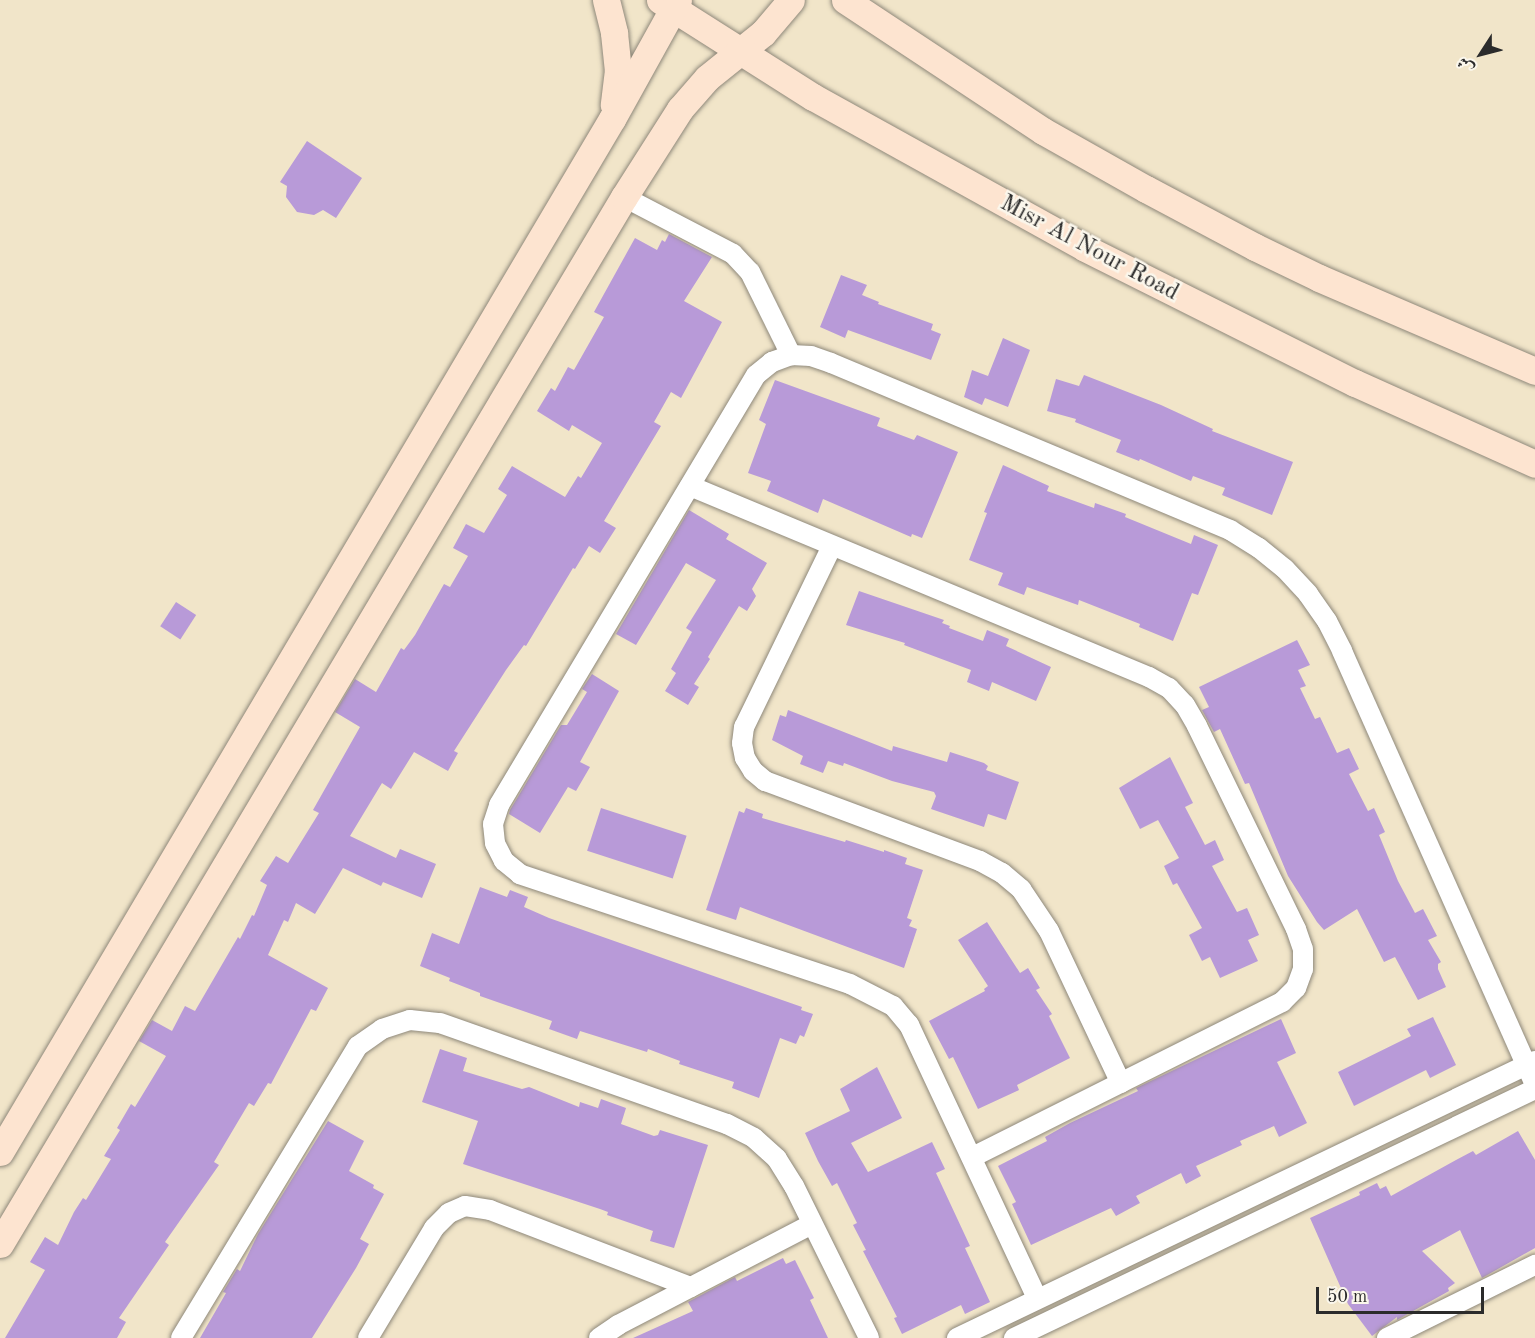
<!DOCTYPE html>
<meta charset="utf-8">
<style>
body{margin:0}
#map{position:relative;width:1535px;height:1338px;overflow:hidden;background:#f1e5c9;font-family:"Old Standard TT",Amiri,serif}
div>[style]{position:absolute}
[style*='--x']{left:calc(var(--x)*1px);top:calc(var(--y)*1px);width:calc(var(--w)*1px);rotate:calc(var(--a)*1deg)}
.building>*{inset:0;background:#b89ad8;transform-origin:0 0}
.roads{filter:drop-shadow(0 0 2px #8e887a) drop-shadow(0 0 2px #8e887a)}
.street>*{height:20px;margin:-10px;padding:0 10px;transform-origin:10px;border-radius:10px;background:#fff}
.secondary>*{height:27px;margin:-13.5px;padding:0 13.5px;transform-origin:13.5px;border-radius:13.5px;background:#fde4d0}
span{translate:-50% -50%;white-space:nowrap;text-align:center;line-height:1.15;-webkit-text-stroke:5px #fbf7ec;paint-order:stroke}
.street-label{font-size:24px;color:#2b2b2b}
.north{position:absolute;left:1451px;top:24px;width:60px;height:60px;-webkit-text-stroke:4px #fbf7ec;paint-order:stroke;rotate:234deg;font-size:16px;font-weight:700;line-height:24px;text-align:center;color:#2b2b2b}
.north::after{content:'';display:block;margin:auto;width:21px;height:27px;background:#2b2b2b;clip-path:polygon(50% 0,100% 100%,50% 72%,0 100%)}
.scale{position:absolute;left:1316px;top:1287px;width:168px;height:27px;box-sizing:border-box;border:3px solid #2b2b2b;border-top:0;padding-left:8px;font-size:18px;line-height:21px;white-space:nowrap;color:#2b2b2b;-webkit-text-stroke:4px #fbf7ec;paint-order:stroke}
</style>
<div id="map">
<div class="building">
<div style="clip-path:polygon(307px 141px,362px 178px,336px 218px,323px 210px,314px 215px,297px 212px,286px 197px,287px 186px,280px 182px)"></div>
<div style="clip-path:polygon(669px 234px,712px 257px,684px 301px,722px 322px,681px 398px,671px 392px,654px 422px,661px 426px,604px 521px,616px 528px,600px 553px,589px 546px,575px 569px,573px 568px,526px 646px,524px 645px,506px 670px,454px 751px,458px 753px,448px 771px,414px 752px,391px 789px,382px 783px,350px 836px,396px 858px,400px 849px,436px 864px,422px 898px,383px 882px,381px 886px,343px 868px,315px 914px,296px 903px,288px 922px,284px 920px,268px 955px,328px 988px,316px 1011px,311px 1009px,271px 1084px,268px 1083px,254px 1106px,249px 1103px,214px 1162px,219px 1165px,165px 1242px,169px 1245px,119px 1318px,126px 1322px,117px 1338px,5px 1338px,45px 1270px,30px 1262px,45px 1237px,58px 1245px,74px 1212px,83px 1198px,86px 1200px,111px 1159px,104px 1156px,120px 1130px,117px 1128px,131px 1104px,135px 1107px,166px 1056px,139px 1041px,152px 1020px,172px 1031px,185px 1006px,195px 1011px,238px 937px,240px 939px,252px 915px,254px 916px,267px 885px,260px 881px,276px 856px,288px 863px,319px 813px,313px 810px,360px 727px,335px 712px,355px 679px,376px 692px,401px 648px,404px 650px,415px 635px,444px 584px,450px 587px,468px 556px,453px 548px,466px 524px,484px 533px,507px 495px,498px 489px,512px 466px,565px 497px,578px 476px,581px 478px,602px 443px,572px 425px,569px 431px,537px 411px,551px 388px,555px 391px,568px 367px,574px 370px,587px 347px,604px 317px,594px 312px,635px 238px,657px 250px,662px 240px,665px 242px)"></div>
<div style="clip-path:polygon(841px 275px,867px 285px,862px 295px,879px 302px,878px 304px,933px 324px,931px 330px,941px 334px,931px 360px,848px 330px,845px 338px,820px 327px)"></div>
<div style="clip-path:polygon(1003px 338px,1030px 350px,1008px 407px,985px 398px,982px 405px,964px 397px,972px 370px,988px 376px)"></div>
<div style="clip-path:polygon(1084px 375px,1161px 405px,1213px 429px,1212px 431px,1293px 462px,1272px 515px,1222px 495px,1225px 488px,1193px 476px,1191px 481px,1140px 459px,1139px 461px,1116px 452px,1121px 440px,1075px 422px,1076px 419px,1047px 411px,1056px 379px,1079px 386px)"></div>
<div style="clip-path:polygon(775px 380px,880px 418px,877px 426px,914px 440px,917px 435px,958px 452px,922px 538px,912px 534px,911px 537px,823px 499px,818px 513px,767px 491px,771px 481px,748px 473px,766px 424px,759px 420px)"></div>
<div style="clip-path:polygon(1003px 465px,1049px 486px,1047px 491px,1094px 508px,1095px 503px,1126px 514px,1125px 517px,1191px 544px,1194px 535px,1218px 545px,1198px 595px,1192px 593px,1173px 641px,1139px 627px,1140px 624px,1079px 600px,1078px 605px,1027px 587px,1024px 595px,998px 585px,1003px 573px,969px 560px,987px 513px,984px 512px)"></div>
<div style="clip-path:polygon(689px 510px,729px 534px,726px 539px,767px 563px,752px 589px,756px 596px,747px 611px,739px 606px,708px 657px,710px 659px,694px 684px,699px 687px,688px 705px,665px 691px,676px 673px,671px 669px,692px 632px,686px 628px,716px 580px,686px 563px,636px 645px,616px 634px)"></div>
<div style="clip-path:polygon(859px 591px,944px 620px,942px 623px,950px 626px,949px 628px,983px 641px,987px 630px,1009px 639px,1006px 646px,1051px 667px,1036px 701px,992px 682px,989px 691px,967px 682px,971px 670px,904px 645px,905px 643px,846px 625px)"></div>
<div style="left:176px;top:602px;width:24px;height:29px;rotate:33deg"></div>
<div style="clip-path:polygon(1297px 640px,1310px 665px,1298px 670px,1306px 686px,1300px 688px,1315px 719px,1320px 717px,1337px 753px,1349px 748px,1359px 769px,1349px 774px,1368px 811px,1374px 808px,1385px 832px,1379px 835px,1398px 881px,1415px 913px,1423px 909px,1437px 936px,1428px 940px,1441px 962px,1438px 964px,1438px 969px,1446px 987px,1418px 1000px,1395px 957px,1384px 962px,1357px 909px,1324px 930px,1317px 922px,1288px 876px,1249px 783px,1245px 784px,1220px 729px,1214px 732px,1202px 710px,1209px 707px,1199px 687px)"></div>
<div style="clip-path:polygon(592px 674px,619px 691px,580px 762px,590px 767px,576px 791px,568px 787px,540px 833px,509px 814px,510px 810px,561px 725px,567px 725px,587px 692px,582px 689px)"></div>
<div style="clip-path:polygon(788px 710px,892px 751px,893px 746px,947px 762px,950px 752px,984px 763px,988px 766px,986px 770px,1019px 782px,1006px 820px,988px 814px,984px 827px,931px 809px,936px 796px,934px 792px,892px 781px,844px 763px,843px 766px,828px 761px,823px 773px,800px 764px,803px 756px,772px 740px,780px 715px,786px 717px)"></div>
<div style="clip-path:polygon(1170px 757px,1193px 803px,1185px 807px,1205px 845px,1215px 840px,1224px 860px,1212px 866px,1237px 912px,1247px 908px,1259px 935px,1248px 940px,1258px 961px,1220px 978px,1210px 957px,1202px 961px,1189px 935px,1202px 928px,1177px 883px,1173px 885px,1164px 866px,1179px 858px,1158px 820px,1140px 829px,1119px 788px)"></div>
<div style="left:601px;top:808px;width:90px;height:45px;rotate:18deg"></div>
<div style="clip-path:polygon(746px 808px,763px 814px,762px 818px,845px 842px,846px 840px,884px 852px,884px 850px,907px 858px,905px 864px,923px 870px,907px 918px,912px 920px,909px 926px,917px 929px,904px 968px,740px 907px,736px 920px,706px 910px,739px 811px,744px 813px)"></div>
<div style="clip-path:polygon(480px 887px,507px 897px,510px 890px,528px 897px,524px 907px,549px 918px,802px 1007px,801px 1010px,813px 1014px,804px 1037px,800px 1035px,796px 1044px,780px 1038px,759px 1098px,732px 1088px,734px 1082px,679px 1064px,680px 1061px,648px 1049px,647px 1052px,580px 1031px,577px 1039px,549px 1029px,552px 1021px,480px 996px,480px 993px,449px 981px,450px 978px,420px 966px,432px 933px,459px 944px)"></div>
<div style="clip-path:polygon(987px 922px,1020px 973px,1028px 968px,1040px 988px,1036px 990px,1052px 1014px,1049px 1016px,1070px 1058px,1017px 1085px,1019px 1090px,978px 1109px,953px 1057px,949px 1059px,929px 1021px,985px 991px,984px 989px,988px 986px,958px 940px)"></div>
<div style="clip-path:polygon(1433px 1017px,1456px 1065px,1430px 1078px,1426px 1070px,1354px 1106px,1338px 1072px,1411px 1036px,1407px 1029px)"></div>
<div style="clip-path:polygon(1281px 1019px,1296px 1053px,1277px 1062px,1307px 1123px,1279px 1137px,1274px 1126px,1240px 1141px,1242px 1145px,1196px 1166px,1201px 1176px,1186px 1184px,1181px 1173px,1136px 1196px,1140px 1203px,1116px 1216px,1111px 1208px,1031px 1245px,1012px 1204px,1016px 1202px,998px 1166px,1047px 1141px,1045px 1137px,1070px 1123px,1138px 1091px,1136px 1088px)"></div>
<div style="clip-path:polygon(440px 1049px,467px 1058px,463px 1071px,522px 1089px,529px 1087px,579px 1107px,580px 1102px,598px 1108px,601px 1099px,626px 1108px,621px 1124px,654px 1136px,658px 1135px,660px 1130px,708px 1145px,674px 1248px,650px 1241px,653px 1231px,607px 1215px,608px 1212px,600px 1209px,463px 1164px,478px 1121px,422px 1102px)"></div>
<div style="clip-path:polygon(877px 1067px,902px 1118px,851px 1143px,868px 1172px,932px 1142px,945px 1169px,936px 1173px,970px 1246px,965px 1248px,990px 1302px,965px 1314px,961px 1305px,902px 1334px,894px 1318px,897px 1317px,863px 1251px,866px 1250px,853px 1225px,857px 1223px,837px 1183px,832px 1186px,818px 1161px,805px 1133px,850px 1111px,840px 1089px)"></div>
<div style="clip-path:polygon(328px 1121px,364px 1141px,349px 1171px,374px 1185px,373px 1188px,384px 1194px,360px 1239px,369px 1244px,356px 1268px,312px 1338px,200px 1338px,226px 1293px,223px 1292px,237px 1269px,240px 1271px,258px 1234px)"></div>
<div style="clip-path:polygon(1518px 1131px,1535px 1160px,1535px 1248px,1482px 1278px,1460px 1230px,1422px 1251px,1455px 1283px,1448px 1288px,1449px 1291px,1397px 1320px,1397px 1317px,1372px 1336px,1348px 1304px,1310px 1218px,1360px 1195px,1359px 1192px,1377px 1183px,1380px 1189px,1386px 1186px,1391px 1196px,1456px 1160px,1473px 1151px,1476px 1155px)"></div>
<div style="clip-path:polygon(783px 1258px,786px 1264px,795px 1260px,814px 1298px,810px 1300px,828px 1338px,633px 1338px,693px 1311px,688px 1302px,735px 1277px,737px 1281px)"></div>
</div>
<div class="roads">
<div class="street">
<div style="--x:624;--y:197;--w:123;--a:27.6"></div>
<div style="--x:733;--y:254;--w:25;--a:47"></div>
<div style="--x:750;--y:272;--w:93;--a:63.7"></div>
<div style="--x:690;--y:486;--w:497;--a:22.6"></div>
<div style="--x:1149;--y:677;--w:23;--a:29"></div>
<div style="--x:1169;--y:688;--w:23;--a:47"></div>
<div style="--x:1185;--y:705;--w:24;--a:60"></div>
<div style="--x:1197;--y:726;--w:226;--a:64"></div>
<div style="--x:1296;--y:929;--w:21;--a:71"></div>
<div style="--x:1303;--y:949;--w:20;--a:90"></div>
<div style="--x:1303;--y:969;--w:20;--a:110"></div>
<div style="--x:1296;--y:988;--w:20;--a:135"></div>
<div style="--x:1282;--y:1002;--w:347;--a:153.4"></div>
<div style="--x:832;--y:546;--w:201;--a:115.9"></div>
<div style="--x:744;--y:727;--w:16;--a:97"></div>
<div style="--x:742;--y:743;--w:15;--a:79"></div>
<div style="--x:745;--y:758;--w:15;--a:58"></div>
<div style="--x:753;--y:771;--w:16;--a:40"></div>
<div style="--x:765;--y:781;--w:229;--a:20.4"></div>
<div style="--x:980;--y:861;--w:25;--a:29"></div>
<div style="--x:1002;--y:873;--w:25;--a:40"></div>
<div style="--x:1021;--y:889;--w:50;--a:56.3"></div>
<div style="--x:1049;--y:931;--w:168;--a:64.7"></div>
<div style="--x:1037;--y:1298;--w:302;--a:-115.1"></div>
<div style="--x:909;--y:1025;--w:25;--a:-130"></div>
<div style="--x:893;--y:1006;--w:48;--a:-152.9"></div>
<div style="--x:850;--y:984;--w:348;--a:-161.6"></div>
<div style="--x:520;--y:874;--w:21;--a:-141"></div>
<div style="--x:504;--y:861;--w:20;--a:-117"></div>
<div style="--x:495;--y:843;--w:19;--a:-96"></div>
<div style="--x:493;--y:824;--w:20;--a:-72"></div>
<div style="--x:499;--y:805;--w:501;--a:-59.13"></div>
<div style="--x:756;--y:375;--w:21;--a:-39"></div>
<div style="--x:772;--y:362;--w:20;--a:-20"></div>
<div style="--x:791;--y:355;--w:20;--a:3"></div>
<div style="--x:811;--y:356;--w:21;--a:19"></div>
<div style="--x:831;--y:363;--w:433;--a:22.7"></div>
<div style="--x:1230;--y:530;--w:34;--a:32"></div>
<div style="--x:1259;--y:548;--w:33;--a:39"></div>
<div style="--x:1285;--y:569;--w:34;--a:47"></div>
<div style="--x:1308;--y:594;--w:33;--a:55"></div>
<div style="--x:1327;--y:621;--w:34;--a:63"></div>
<div style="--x:1342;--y:651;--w:475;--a:66"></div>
<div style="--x:181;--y:1338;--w:341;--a:-58.8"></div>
<div style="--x:358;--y:1046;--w:29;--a:-35"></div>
<div style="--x:382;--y:1029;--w:29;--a:-18"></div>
<div style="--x:410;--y:1020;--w:30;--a:6"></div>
<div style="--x:440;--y:1023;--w:304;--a:19.4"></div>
<div style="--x:727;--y:1124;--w:30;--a:27"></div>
<div style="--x:754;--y:1138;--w:31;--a:42"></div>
<div style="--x:777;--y:1159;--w:32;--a:58"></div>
<div style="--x:794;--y:1186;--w:169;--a:63.7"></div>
<div style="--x:368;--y:1338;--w:128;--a:-59"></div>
<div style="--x:434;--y:1228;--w:21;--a:-45"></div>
<div style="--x:449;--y:1213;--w:17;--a:-24"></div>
<div style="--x:465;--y:1206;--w:25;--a:9"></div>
<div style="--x:490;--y:1210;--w:215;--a:21"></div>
<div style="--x:599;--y:1338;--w:23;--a:-34"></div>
<div style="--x:618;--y:1325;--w:219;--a:-27.5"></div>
<div style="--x:957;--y:1338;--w:641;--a:-25.61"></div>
<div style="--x:1014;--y:1338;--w:577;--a:-25.54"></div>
<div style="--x:1387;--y:1338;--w:165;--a:-26.3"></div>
</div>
<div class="secondary">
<div style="--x:606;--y:0;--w:34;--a:76"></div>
<div style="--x:614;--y:33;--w:37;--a:84"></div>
<div style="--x:618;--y:70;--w:35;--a:97"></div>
<div style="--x:660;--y:0;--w:181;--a:32.4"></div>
<div style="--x:813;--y:97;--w:311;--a:29"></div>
<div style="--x:1085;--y:248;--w:302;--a:26.6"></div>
<div style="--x:1355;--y:383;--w:197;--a:24.2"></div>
<div style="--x:845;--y:0;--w:237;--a:33.5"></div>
<div style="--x:1043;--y:131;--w:118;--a:29.4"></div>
<div style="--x:1146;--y:189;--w:123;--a:28"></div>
<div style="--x:1255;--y:247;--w:71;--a:25.8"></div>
<div style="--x:1319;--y:278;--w:235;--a:23.3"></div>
<div style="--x:0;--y:1152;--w:1201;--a:-59.36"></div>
<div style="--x:612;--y:119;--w:136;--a:-61"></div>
<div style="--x:0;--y:1244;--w:1219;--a:-59.21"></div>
<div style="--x:624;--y:197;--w:104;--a:-57.5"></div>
<div style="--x:680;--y:109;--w:41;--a:-48.9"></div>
<div style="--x:707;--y:78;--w:72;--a:-38.8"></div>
<div style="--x:763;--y:33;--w:43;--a:-49.7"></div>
</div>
</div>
<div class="street-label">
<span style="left:1089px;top:249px;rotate:28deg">Misr Al Nour Road</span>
</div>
<div class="north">ش</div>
<div class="scale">50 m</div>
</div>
